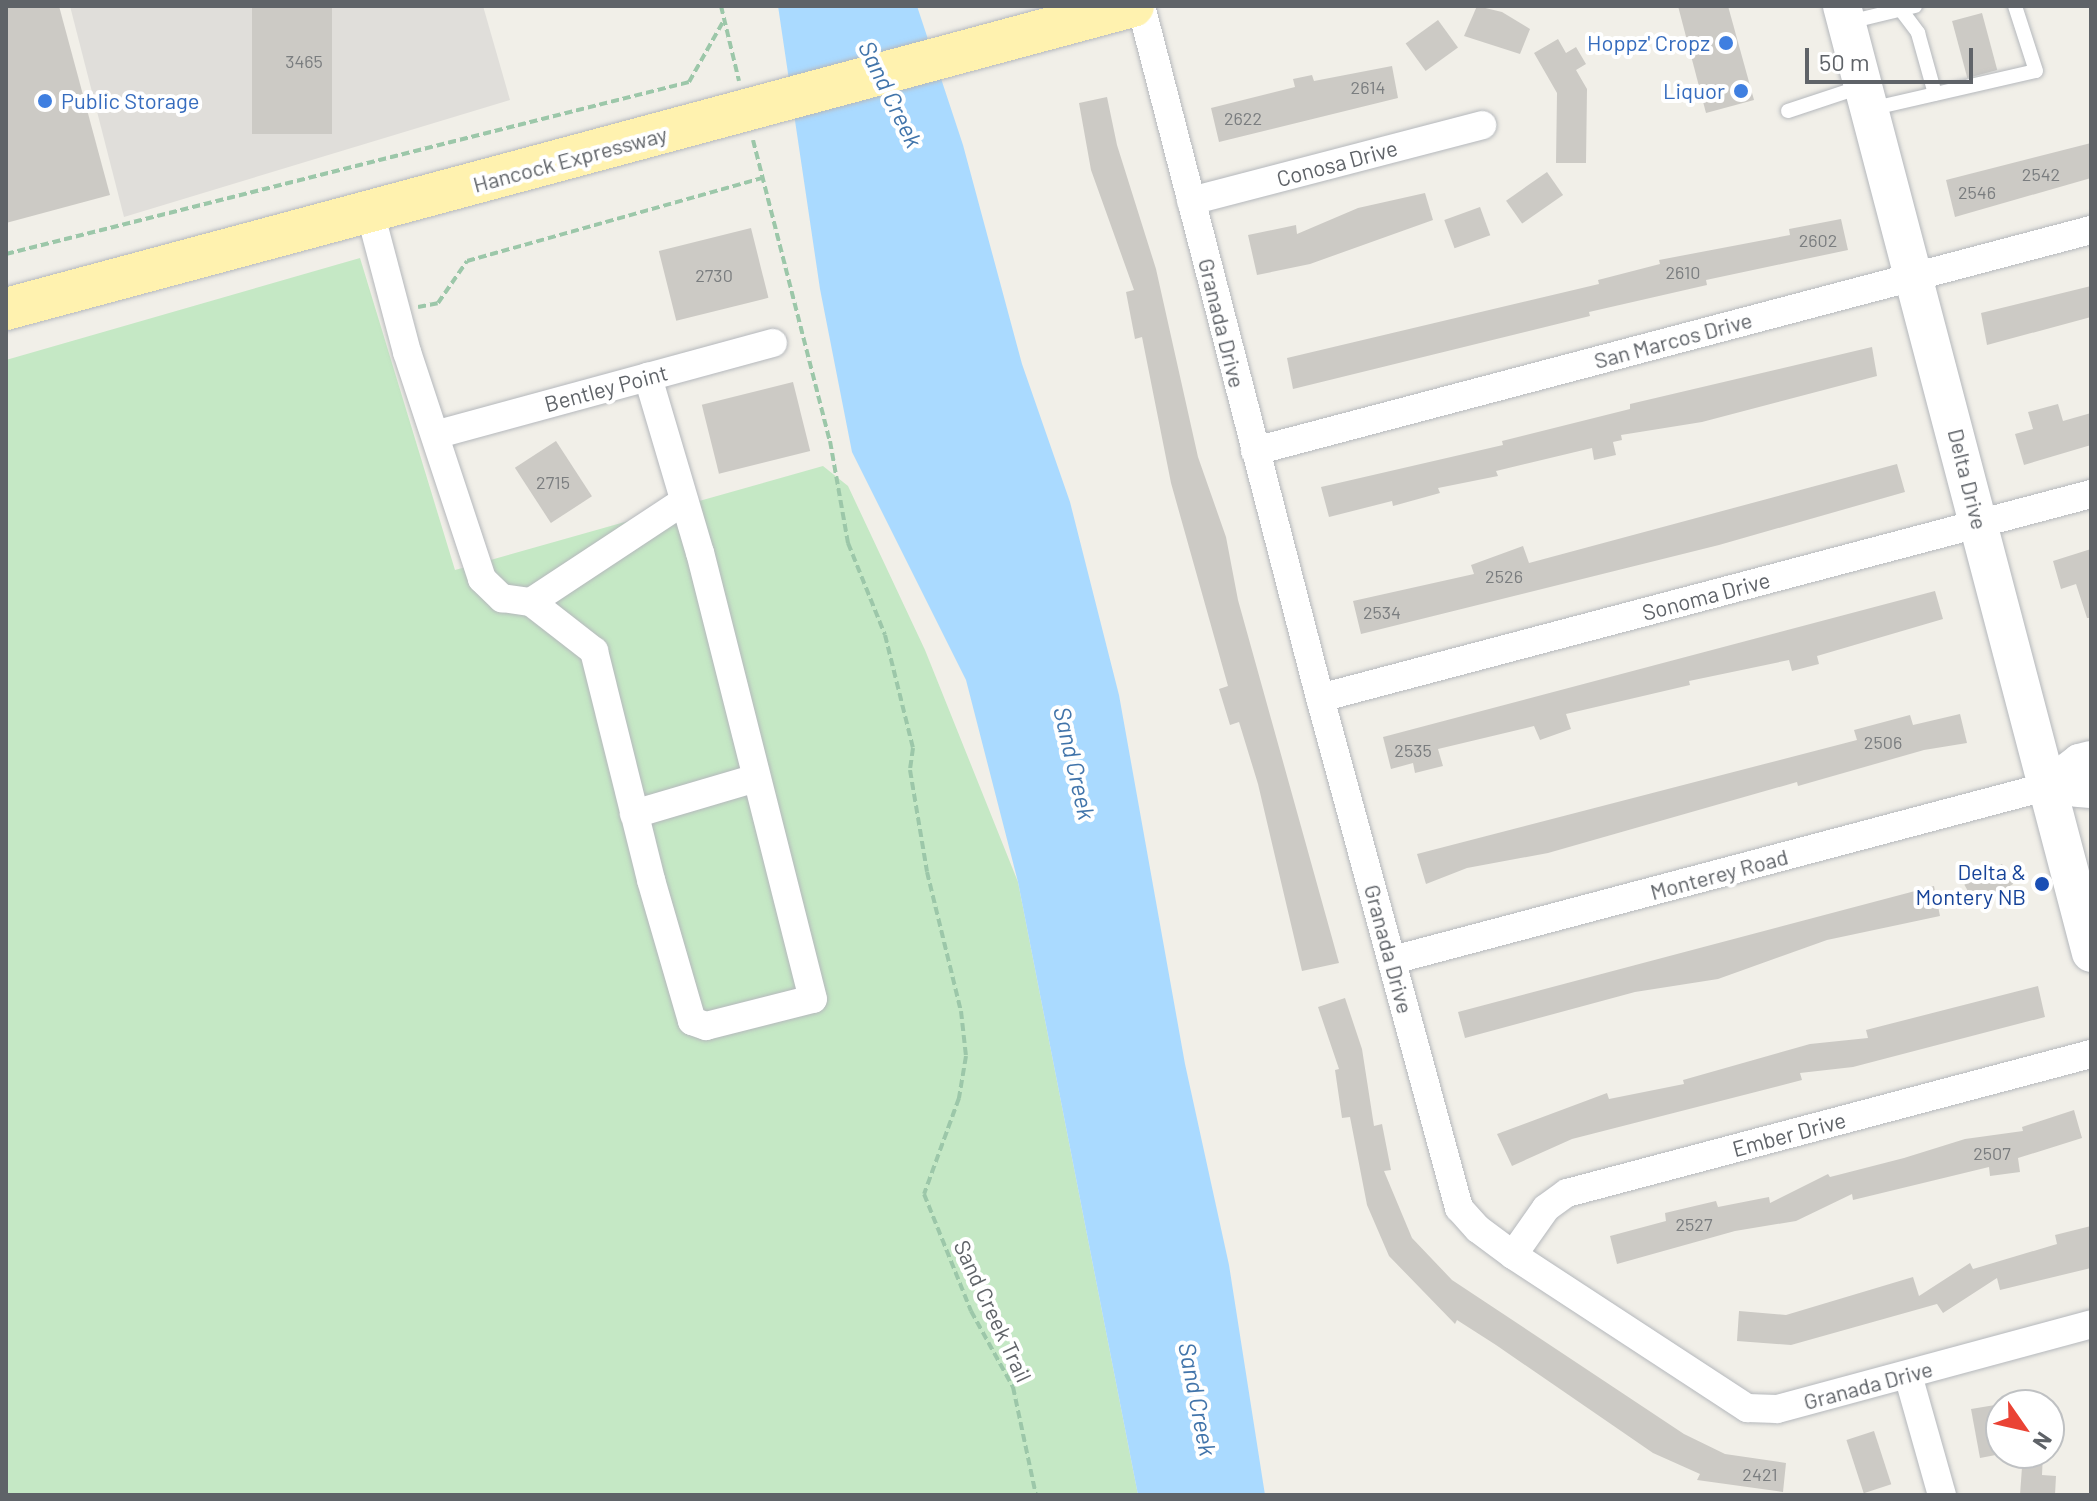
<!DOCTYPE html>
<style>
body{margin:0}
#map{position:relative;width:2097px;height:1501px;overflow:hidden;background:#f1efe8;font-family:Barlow,sans-serif}
div>[style]{position:absolute}
[style*='--x']{left:calc(var(--x)*1px);top:calc(var(--y)*1px);width:calc(var(--w)*1px);rotate:calc(var(--a)*1deg)}
.industrial>*{inset:0;background:#e0deda}
.green>*{inset:0;background:#c5e8c5}
.water>*{inset:0;background:#aadaff}
.building>*{inset:0;background:#cccac5;transform-origin:0 0}
.path>*{height:4px;margin-top:-2px;transform-origin:0;background:repeating-linear-gradient(90deg,#9cc7a9 0 8px,transparent 0 12px)}
.roads{filter:drop-shadow(0 0 2px #b5b8bc) drop-shadow(0 0 2px #b5b8bc)}
.service>*{height:14px;margin:-7px;padding:0 7px;transform-origin:7px;border-radius:7px;background:#fff}
.minor>*{height:28px;margin:-14px;padding:0 14px;transform-origin:14px;border-radius:14px;background:#fff}
.tertiary>*{height:34px;margin:-17px;padding:0 17px;transform-origin:17px;border-radius:17px;background:#fff}
.secondary>*{height:38px;margin:-19px;padding:0 19px;transform-origin:19px;border-radius:19px;background:#fff}
.primary>*{height:42px;margin:-21px;padding:0 21px;transform-origin:21px;border-radius:21px;background:#fff2af}
.dots>*{width:22px;height:22px;translate:-50% -50%;box-sizing:border-box;border:4px solid #fff;border-radius:50%}
span{translate:-50% -50%;white-space:nowrap;text-align:center;line-height:1.15;-webkit-text-stroke:8px #fff;paint-order:stroke}
.number-label{font-size:18px;color:#7a7d7f}
.number-label span{-webkit-text-stroke-width:0}
.shop-label{font-size:22px;color:#366cbe}
.right{translate:-100% -50%;text-align:right}
.left{translate:0 -50%;text-align:left}
.street-label{font-size:22px;color:#5f6368}
.transit-label{font-size:22px;color:#164399}
.water-label{font-size:24px;color:#4174aa;font-style:italic}
.frame{position:absolute;inset:0;border:8px solid #5f6368;pointer-events:none}
.north{position:absolute;left:1985px;top:1389px;width:80px;height:80px;box-sizing:border-box;background:#fff;border:2px solid #bfc1c3;border-radius:50%;rotate:124deg;font-size:22px;font-weight:700;line-height:32px;text-align:center;color:#5f6368}
.north::after{content:'';display:block;margin:auto;width:28px;height:36px;background:#ea4335;clip-path:polygon(50% 0,100% 100%,50% 72%,0 100%)}
.scale{position:absolute;left:1805px;top:48px;width:168px;height:36px;box-sizing:border-box;border:4px solid #5f6368;border-top:0;padding-left:10px;font-size:24px;line-height:28px;white-space:nowrap;color:#5f6368;-webkit-text-stroke:6px #fff;paint-order:stroke}
</style>
<div id="map">
<div class="industrial">
<div style="clip-path:polygon(70px 6px,483px 6px,510px 100px,124px 217px)"></div>
</div>
<div class="green">
<div style="clip-path:polygon(360px 258px,455px 570px,823px 466px,848px 486px,925px 650px,1018px 882px,1138px 1495px,6px 1495px,6px 360px)"></div>
</div>
<div class="water">
<div style="clip-path:polygon(778px 6px,917px 6px,963px 145px,1022px 364px,1070px 502px,1119px 695px,1185px 1064px,1229px 1265px,1265px 1495px,1138px 1495px,1018px 882px,966px 680px,852px 452px,820px 289px)"></div>
</div>
<div class="building">
<div style="clip-path:polygon(6px 6px,59px 6px,110px 195px,6px 223px)"></div>
<div style="left:252px;top:6px;width:80px;height:128px"></div>
<div style="clip-path:polygon(1477px 6px,1502px 12px,1530px 29px,1520px 54px,1464px 36px)"></div>
<div style="clip-path:polygon(1678px 6px,1728px 6px,1754px 100px,1706px 113px)"></div>
<div style="left:1982px;top:13px;width:59px;height:31px;rotate:75deg"></div>
<div style="left:1438px;top:20px;width:34px;height:40px;rotate:54deg"></div>
<div style="clip-path:polygon(1558px 39px,1566px 53px,1576px 47px,1586px 64px,1576px 70px,1587px 89px,1586px 163px,1556px 163px,1557px 93px,1534px 53px)"></div>
<div style="clip-path:polygon(1392px 66px,1398px 98px,1219px 142px,1211px 108px,1295px 87px,1293px 79px,1312px 75px,1314px 81px)"></div>
<div style="clip-path:polygon(1107px 97px,1117px 145px,1156px 269px,1198px 457px,1226px 537px,1238px 600px,1339px 963px,1302px 971px,1258px 784px,1239px 722px,1230px 725px,1219px 689px,1228px 686px,1171px 483px,1142px 337px,1135px 339px,1126px 292px,1134px 290px,1091px 170px,1079px 103px)"></div>
<div style="clip-path:polygon(2091px 143px,2091px 178px,1955px 217px,1946px 180px)"></div>
<div style="left:1547px;top:172px;width:28px;height:50px;rotate:55deg"></div>
<div style="clip-path:polygon(1425px 193px,1433px 220px,1310px 264px,1257px 275px,1248px 235px,1296px 225px,1297px 234px,1358px 208px)"></div>
<div style="left:1480px;top:207px;width:30px;height:38px;rotate:70deg"></div>
<div style="clip-path:polygon(1841px 219px,1848px 250px,1706px 280px,1707px 285px,1589px 312px,1590px 316px,1293px 389px,1287px 358px,1599px 284px,1598px 280px,1660px 264px,1659px 260px,1790px 235px,1789px 229px)"></div>
<div style="left:751px;top:228px;width:72px;height:95px;rotate:76deg"></div>
<div style="clip-path:polygon(2091px 286px,2091px 317px,1987px 345px,1981px 313px)"></div>
<div style="clip-path:polygon(1872px 347px,1877px 376px,1702px 422px,1621px 435px,1622px 440px,1613px 442px,1616px 455px,1594px 460px,1592px 448px,1496px 471px,1498px 476px,1438px 488px,1440px 493px,1393px 506px,1392px 501px,1329px 517px,1321px 487px,1503px 445px,1502px 441px,1630px 409px,1630px 404px)"></div>
<div style="left:793px;top:382px;width:71px;height:94px;rotate:76deg"></div>
<div style="clip-path:polygon(2058px 404px,2063px 421px,2091px 413px,2091px 445px,2024px 465px,2015px 434px,2033px 429px,2028px 412px)"></div>
<div style="left:556px;top:441px;width:66px;height:49px;rotate:57deg"></div>
<div style="clip-path:polygon(1897px 464px,1905px 492px,1719px 545px,1361px 634px,1353px 601px,1474px 574px,1471px 565px,1523px 546px,1529px 563px)"></div>
<div style="clip-path:polygon(2091px 549px,2091px 618px,2087px 618px,2076px 584px,2061px 589px,2053px 561px)"></div>
<div style="clip-path:polygon(1935px 591px,1943px 619px,1817px 656px,1819px 664px,1792px 671px,1789px 660px,1689px 681px,1690px 685px,1566px 714px,1571px 729px,1540px 740px,1534px 726px,1438px 749px,1443px 766px,1415px 773px,1413px 763px,1391px 769px,1383px 737px)"></div>
<div style="clip-path:polygon(1960px 714px,1967px 743px,1924px 750px,1798px 786px,1797px 782px,1548px 853px,1467px 868px,1426px 884px,1417px 854px,1857px 740px,1854px 730px,1910px 715px,1913px 725px)"></div>
<div style="left:2002px;top:864px;width:23px;height:43px;rotate:61deg"></div>
<div style="clip-path:polygon(1934px 886px,1940px 916px,1827px 940px,1718px 979px,1635px 992px,1465px 1038px,1458px 1012px)"></div>
<div style="clip-path:polygon(2038px 986px,2045px 1017px,1853px 1067px,1800px 1073px,1802px 1080px,1572px 1139px,1512px 1166px,1497px 1134px,1607px 1093px,1609px 1099px,1684px 1084px,1683px 1080px,1810px 1044px,1868px 1038px,1866px 1030px)"></div>
<div style="clip-path:polygon(1345px 998px,1362px 1049px,1374px 1126px,1382px 1124px,1391px 1170px,1384px 1171px,1412px 1238px,1452px 1280px,1684px 1434px,1725px 1454px,1786px 1463px,1783px 1492px,1697px 1480px,1700px 1474px,1653px 1453px,1496px 1345px,1457px 1320px,1455px 1324px,1389px 1256px,1367px 1205px,1350px 1117px,1342px 1118px,1335px 1070px,1339px 1069px,1318px 1007px)"></div>
<div style="clip-path:polygon(2074px 1110px,2082px 1138px,2018px 1158px,2020px 1172px,1990px 1176px,1989px 1167px,1853px 1200px,1852px 1194px,1796px 1221px,1735px 1231px,1617px 1264px,1610px 1236px,1666px 1221px,1665px 1213px,1716px 1201px,1718px 1207px,1769px 1197px,1770px 1203px,1828px 1174px,1830px 1177px,1904px 1158px,1965px 1139px,2023px 1131px,2022px 1127px)"></div>
<div style="clip-path:polygon(2091px 1226px,2091px 1268px,2000px 1290px,1997px 1278px,1943px 1313px,1937px 1304px,1791px 1345px,1737px 1341px,1739px 1311px,1786px 1315px,1913px 1277px,1919px 1296px,1970px 1263px,1973px 1269px,2057px 1244px,2055px 1235px)"></div>
<div style="clip-path:polygon(2001px 1404px,2001px 1454px,1980px 1458px,1971px 1409px)"></div>
<div style="left:1874px;top:1431px;width:56px;height:29px;rotate:72deg"></div>
<div style="clip-path:polygon(2023px 1453px,2043px 1453px,2042px 1475px,2056px 1476px,2055px 1495px,2020px 1495px)"></div>
</div>
<div class="path">
<div style="--x:721;--y:6;--w:77;--a:76.5"></div>
<div style="--x:753;--y:140;--w:311;--a:75.7"></div>
<div style="--x:830;--y:441;--w:104;--a:80"></div>
<div style="--x:848;--y:543;--w:99;--a:68.1"></div>
<div style="--x:885;--y:635;--w:116;--a:76.1"></div>
<div style="--x:913;--y:748;--w:22;--a:98"></div>
<div style="--x:910;--y:770;--w:103;--a:80.5"></div>
<div style="--x:927;--y:872;--w:143;--a:76.3"></div>
<div style="--x:961;--y:1011;--w:45;--a:83.7"></div>
<div style="--x:966;--y:1056;--w:43;--a:99.5"></div>
<div style="--x:959;--y:1098;--w:102;--a:110"></div>
<div style="--x:924;--y:1194;--w:126;--a:68.1"></div>
<div style="--x:971;--y:1311;--w:87;--a:61.1"></div>
<div style="--x:1013;--y:1387;--w:110;--a:78"></div>
<div style="--x:6;--y:254;--w:704;--a:-14.13"></div>
<div style="--x:689;--y:82;--w:71;--a:-60.6"></div>
<div style="--x:418;--y:307;--w:20;--a:-11"></div>
<div style="--x:438;--y:303;--w:51;--a:-55.4"></div>
<div style="--x:467;--y:261;--w:307;--a:-15.7"></div>
</div>
<div class="roads">
<div class="service">
<div style="--x:1898;--y:6;--w:34;--a:53"></div>
<div style="--x:1918;--y:33;--w:63;--a:74.4"></div>
<div style="--x:1849;--y:22;--w:68;--a:-13.6"></div>
<div style="--x:1870;--y:109;--w:170;--a:-12.9"></div>
<div style="--x:2036;--y:71;--w:68;--a:-107.9"></div>
<div style="--x:1788;--y:111;--w:79;--a:-18.4"></div>
</div>
<div class="minor">
<div style="--x:1141;--y:6;--w:715;--a:75.5"></div>
<div style="--x:1320;--y:698;--w:529;--a:74.75"></div>
<div style="--x:1459;--y:1208;--w:28;--a:48"></div>
<div style="--x:1478;--y:1229;--w:44;--a:36.6"></div>
<div style="--x:1513;--y:1255;--w:280;--a:33.2"></div>
<div style="--x:1747;--y:1408;--w:30;--a:2"></div>
<div style="--x:1777;--y:1409;--w:325;--a:-15.1"></div>
<div style="--x:1191;--y:201;--w:301;--a:-14.6"></div>
<div style="--x:370;--y:212;--w:145;--a:75.2"></div>
<div style="--x:407;--y:352;--w:239;--a:71.7"></div>
<div style="--x:482;--y:579;--w:28;--a:44"></div>
<div style="--x:502;--y:598;--w:29;--a:8"></div>
<div style="--x:531;--y:602;--w:80;--a:37.9"></div>
<div style="--x:594;--y:651;--w:236;--a:76"></div>
<div style="--x:651;--y:880;--w:147;--a:73.8"></div>
<div style="--x:692;--y:1021;--w:15;--a:20"></div>
<div style="--x:706;--y:1026;--w:110;--a:-14.2"></div>
<div style="--x:813;--y:999;--w:460;--a:-104.2"></div>
<div style="--x:700;--y:553;--w:184;--a:-106.5"></div>
<div style="--x:438;--y:434;--w:347;--a:-15.2"></div>
<div style="--x:1255;--y:451;--w:865;--a:-14.81"></div>
<div style="--x:531;--y:602;--w:180;--a:-33.4"></div>
<div style="--x:1320;--y:698;--w:798;--a:-14.82"></div>
<div style="--x:634;--y:814;--w:127;--a:-16.4"></div>
<div style="--x:1393;--y:960;--w:675;--a:-14.86"></div>
<div style="--x:1513;--y:1255;--w:57;--a:-54.9"></div>
<div style="--x:1546;--y:1208;--w:26;--a:-36"></div>
<div style="--x:1567;--y:1193;--w:542;--a:-14.86"></div>
<div style="--x:1908;--y:1375;--w:125;--a:74.2"></div>
</div>
<div class="tertiary">
<div style="--x:2045;--y:787;--w:43;--a:-37.4"></div>
<div style="--x:2079;--y:761;--w:12;--a:-14"></div>
<div style="--x:2045;--y:787;--w:46;--a:5"></div>
</div>
<div class="secondary">
<div style="--x:1842;--y:6;--w:979;--a:75.27"></div>
</div>
<div class="primary">
<div style="--x:6;--y:309;--w:1167;--a:-15.05"></div>
</div>
</div>
<div class="dots">
<div style="left:1726px;top:43px;background:#3f7fe0"></div>
<div style="left:1741px;top:91px;background:#3f7fe0"></div>
<div style="left:45px;top:101px;background:#3f7fe0"></div>
<div style="left:2042px;top:884px;background:#1a4fb4"></div>
</div>
<div class="number-label">
<span style="left:304px;top:61px">3465</span>
<span style="left:1368px;top:87px">2614</span>
<span style="left:1243px;top:118px">2622</span>
<span style="left:2041px;top:174px">2542</span>
<span style="left:1977px;top:192px">2546</span>
<span style="left:1818px;top:240px">2602</span>
<span style="left:1683px;top:272px">2610</span>
<span style="left:714px;top:275px">2730</span>
<span style="left:553px;top:482px">2715</span>
<span style="left:1504px;top:576px">2526</span>
<span style="left:1382px;top:612px">2534</span>
<span style="left:1883px;top:742px">2506</span>
<span style="left:1413px;top:750px">2535</span>
<span style="left:1992px;top:1153px">2507</span>
<span style="left:1694px;top:1224px">2527</span>
<span style="left:1760px;top:1474px">2421</span>
</div>
<div class="shop-label">
<span class="right" style="left:1710px;top:43px">Hoppz' Cropz</span>
<span class="right" style="left:1725px;top:91px">Liquor</span>
<span class="left" style="left:61px;top:101px">Public Storage</span>
</div>
<div class="street-label">
<span style="left:570px;top:159px;rotate:-15deg">Hancock Expressway</span>
<span style="left:1337px;top:163px;rotate:-15deg">Conosa Drive</span>
<span style="left:1222px;top:323px;rotate:76deg">Granada Drive</span>
<span style="left:1673px;top:340px;rotate:-15deg">San Marcos Drive</span>
<span style="left:606px;top:388px;rotate:-15deg">Bentley Point</span>
<span style="left:1968px;top:479px;rotate:76deg">Delta Drive</span>
<span style="left:1706px;top:596px;rotate:-15deg">Sonoma Drive</span>
<span style="left:1719px;top:874px;rotate:-15deg">Monterey Road</span>
<span style="left:1389px;top:949px;rotate:75deg">Granada Drive</span>
<span style="left:1789px;top:1134px;rotate:-15deg">Ember Drive</span>
<span style="left:993px;top:1311px;rotate:65deg">Sand Creek Trail</span>
<span style="left:1868px;top:1385px;rotate:-15deg">Granada Drive</span>
</div>
<div class="transit-label">
<span class="right" style="left:2026px;top:884px">Delta &amp;<br>Montery NB</span>
</div>
<div class="water-label">
<span style="left:891px;top:94px;rotate:64deg">Sand Creek</span>
<span style="left:1075px;top:763px;rotate:77deg">Sand Creek</span>
<span style="left:1198px;top:1399px;rotate:79deg">Sand Creek</span>
</div>
<div class="frame"></div>
<div class="north">N</div>
<div class="scale">50 m</div>
</div>
